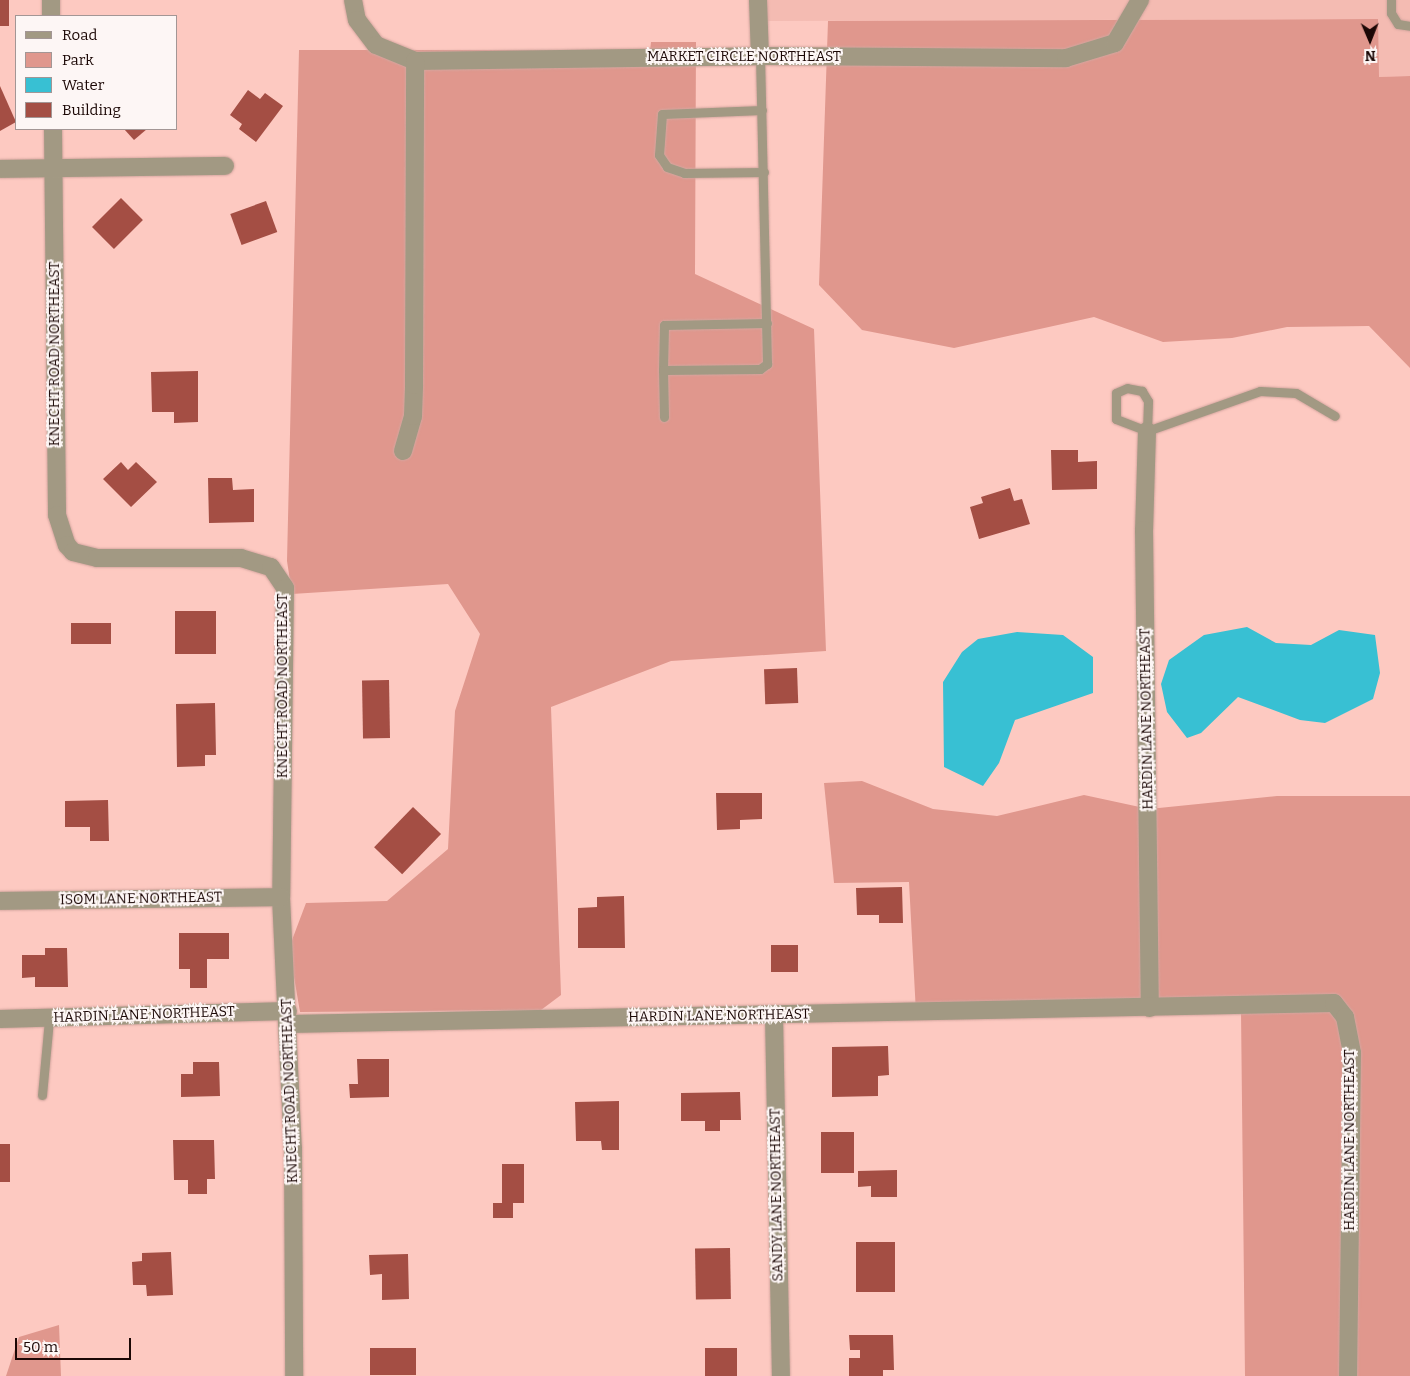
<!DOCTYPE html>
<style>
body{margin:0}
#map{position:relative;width:1410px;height:1376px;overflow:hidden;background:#fdc9c1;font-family:Bitter,serif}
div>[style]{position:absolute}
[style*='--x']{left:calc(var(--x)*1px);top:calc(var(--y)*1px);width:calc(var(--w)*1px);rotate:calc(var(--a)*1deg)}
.built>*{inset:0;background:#f4bbb2}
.green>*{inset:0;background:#e0978d}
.water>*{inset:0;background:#38c0d3}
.building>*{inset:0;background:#a44e44;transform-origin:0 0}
.roads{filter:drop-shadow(0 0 1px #d4a69f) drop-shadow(0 0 1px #d4a69f)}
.lane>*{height:9px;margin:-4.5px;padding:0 4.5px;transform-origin:4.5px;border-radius:4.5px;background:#a29983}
.street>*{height:18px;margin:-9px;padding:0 9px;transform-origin:9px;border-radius:9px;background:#a29983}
span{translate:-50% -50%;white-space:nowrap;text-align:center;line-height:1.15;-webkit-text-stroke:4px #fdf6f5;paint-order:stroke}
.street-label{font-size:14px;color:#1b0705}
.legend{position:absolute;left:15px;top:15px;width:162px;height:115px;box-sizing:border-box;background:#fdf6f5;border:1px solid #a39695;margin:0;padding:6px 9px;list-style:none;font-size:15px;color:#1b0705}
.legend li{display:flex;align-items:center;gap:10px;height:25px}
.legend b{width:25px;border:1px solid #a39695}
.north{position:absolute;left:1345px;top:15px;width:50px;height:50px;-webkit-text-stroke:4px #fdf6f5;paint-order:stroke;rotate:179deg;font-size:14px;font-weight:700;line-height:20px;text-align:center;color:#1b0705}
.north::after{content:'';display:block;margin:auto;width:18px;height:22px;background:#1b0705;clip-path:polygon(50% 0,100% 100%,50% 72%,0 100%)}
.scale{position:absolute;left:15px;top:1338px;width:116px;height:22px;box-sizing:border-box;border:2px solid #1b0705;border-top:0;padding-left:6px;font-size:15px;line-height:18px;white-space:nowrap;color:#1b0705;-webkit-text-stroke:4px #fdf6f5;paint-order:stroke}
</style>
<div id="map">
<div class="built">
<div style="clip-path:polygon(750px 0,1410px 0,1410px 76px,1378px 77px,1377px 19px,750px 21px)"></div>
</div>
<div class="green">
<div style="clip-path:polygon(1378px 19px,1379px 77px,1410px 76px,1410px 368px,1369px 326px,1287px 327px,1232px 338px,1163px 342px,1094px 317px,954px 348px,862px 330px,819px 285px,828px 21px)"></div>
<div style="clip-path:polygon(651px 42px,696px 42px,695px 274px,814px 329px,826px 651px,671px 661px,551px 707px,561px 995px,541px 1010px,300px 1012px,289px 948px,306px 903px,387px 901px,448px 849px,455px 711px,480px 634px,448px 584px,292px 594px,287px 561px,299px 50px,567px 50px,649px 60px)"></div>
<div style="clip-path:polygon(862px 781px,933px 809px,997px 816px,1084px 795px,1149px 809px,1277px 796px,1410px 796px,1410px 1376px,1245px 1376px,1241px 1012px,916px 1013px,909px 882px,834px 883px,824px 783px)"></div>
<div style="clip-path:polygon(59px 1325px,61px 1376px,6px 1376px,19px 1337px)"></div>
</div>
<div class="water">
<div style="clip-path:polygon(1247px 627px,1276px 643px,1311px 645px,1339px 630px,1375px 635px,1380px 673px,1373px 699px,1325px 723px,1300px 720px,1238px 697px,1201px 733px,1187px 738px,1167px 712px,1161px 684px,1169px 660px,1204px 635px)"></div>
<div style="clip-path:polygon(1017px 632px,1063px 635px,1093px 657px,1093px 693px,1015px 720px,999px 763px,983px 786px,944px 767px,943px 682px,962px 652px,978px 639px)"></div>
</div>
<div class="building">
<div style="left:0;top:0;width:9px;height:26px"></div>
<div style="clip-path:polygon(0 86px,16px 122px,0 131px)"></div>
<div style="clip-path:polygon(248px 90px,260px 99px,265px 93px,283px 106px,256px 142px,239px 129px,242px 124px,230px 115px)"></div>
<div style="clip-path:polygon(124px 129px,147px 129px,134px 140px)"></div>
<div style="left:121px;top:198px;width:31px;height:41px;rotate:45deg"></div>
<div style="left:266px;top:201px;width:33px;height:38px;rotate:70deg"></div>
<div style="clip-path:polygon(198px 371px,198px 422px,174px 423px,174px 412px,152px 412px,151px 372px)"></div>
<div style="clip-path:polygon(1051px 450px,1078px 450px,1078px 462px,1097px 461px,1097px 489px,1052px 490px)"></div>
<div style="clip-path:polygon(121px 462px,128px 470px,136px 462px,157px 482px,131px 507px,103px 479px)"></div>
<div style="clip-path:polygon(208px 478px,232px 478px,233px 490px,254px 489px,254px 522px,209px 523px)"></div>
<div style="clip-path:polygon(1010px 488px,1014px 501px,1022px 499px,1030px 524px,979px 539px,970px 507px,983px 503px,981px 497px)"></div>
<div style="left:175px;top:611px;width:41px;height:43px"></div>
<div style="left:71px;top:623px;width:40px;height:21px"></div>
<div style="left:797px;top:668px;width:35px;height:33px;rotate:88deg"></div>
<div style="left:389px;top:680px;width:58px;height:27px;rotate:89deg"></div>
<div style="clip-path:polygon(215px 703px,216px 755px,205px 755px,205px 766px,177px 767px,176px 704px)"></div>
<div style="clip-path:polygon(716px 793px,762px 793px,762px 819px,740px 820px,740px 829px,717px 830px)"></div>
<div style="clip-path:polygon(108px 800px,109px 841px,90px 841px,90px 827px,65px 827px,65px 801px)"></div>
<div style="left:413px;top:807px;width:39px;height:56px;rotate:44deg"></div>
<div style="clip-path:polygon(902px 887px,903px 923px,879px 923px,879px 915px,857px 915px,856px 888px)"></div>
<div style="clip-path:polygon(624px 896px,625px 948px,578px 948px,578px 908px,597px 907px,597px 897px)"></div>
<div style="clip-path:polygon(179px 933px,229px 933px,229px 959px,207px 959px,207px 988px,190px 988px,190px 969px,179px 969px)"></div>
<div style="left:771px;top:945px;width:27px;height:27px"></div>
<div style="clip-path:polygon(45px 948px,67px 948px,68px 987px,35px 987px,35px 977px,22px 978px,22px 955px,45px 955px)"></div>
<div style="clip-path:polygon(888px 1046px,889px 1075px,878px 1076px,878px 1096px,832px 1097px,832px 1047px)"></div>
<div style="clip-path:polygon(357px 1059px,389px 1059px,389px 1097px,350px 1098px,349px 1084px,358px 1084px)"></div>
<div style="clip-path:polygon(193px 1062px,219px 1062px,220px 1096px,181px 1097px,181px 1074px,193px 1074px)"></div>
<div style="clip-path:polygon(740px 1092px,741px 1120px,720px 1120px,720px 1131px,705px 1131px,705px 1121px,681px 1121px,681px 1093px)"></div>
<div style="clip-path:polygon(619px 1101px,619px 1150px,602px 1150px,601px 1141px,576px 1141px,575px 1102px)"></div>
<div style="left:821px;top:1132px;width:33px;height:41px"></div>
<div style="clip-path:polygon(173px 1140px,214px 1140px,215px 1179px,207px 1179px,207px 1194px,188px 1194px,188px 1180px,174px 1180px)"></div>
<div style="left:0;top:1144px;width:10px;height:38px"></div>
<div style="clip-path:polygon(502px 1164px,524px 1164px,524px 1203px,513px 1203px,513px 1218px,493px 1218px,493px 1203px,502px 1203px)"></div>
<div style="clip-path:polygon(897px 1170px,897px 1197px,871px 1197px,871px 1186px,858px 1187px,858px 1171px)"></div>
<div style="left:856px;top:1242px;width:39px;height:50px"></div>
<div style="left:730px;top:1248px;width:51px;height:35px;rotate:89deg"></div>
<div style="clip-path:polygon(171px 1252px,173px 1295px,147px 1296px,146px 1285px,133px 1285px,132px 1262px,142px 1261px,142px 1253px)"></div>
<div style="clip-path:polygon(408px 1254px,409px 1299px,382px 1300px,382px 1274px,370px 1275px,369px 1255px)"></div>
<div style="clip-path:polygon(849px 1335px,893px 1335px,894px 1370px,883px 1370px,883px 1376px,849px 1376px,849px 1358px,860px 1358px,860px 1350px,850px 1350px)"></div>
<div style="left:416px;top:1348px;width:27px;height:46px;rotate:90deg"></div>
<div style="left:705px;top:1348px;width:32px;height:28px"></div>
</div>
<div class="roads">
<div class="lane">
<div style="--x:1391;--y:0;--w:13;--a:90"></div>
<div style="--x:1391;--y:13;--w:13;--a:58"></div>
<div style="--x:1398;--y:24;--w:12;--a:9"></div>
<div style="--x:762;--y:110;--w:100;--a:177.7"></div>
<div style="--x:662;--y:114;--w:41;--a:94.2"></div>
<div style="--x:659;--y:155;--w:14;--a:56"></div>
<div style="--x:667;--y:167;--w:18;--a:19"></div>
<div style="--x:684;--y:173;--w:80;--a:-0.7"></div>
<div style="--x:663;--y:370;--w:45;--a:-88.7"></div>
<div style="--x:664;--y:325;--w:103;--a:-1.1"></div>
<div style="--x:664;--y:417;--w:47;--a:-91.2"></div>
<div style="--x:663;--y:370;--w:97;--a:-0.6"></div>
<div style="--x:760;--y:369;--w:9;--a:-36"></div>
<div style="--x:767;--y:364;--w:308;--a:-91.3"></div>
<div style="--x:1147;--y:431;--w:30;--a:-88"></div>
<div style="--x:1148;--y:401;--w:12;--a:-121"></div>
<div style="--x:1142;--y:391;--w:15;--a:-169"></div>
<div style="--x:1127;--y:388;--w:12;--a:156"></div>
<div style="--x:1116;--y:393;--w:26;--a:90"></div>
<div style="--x:1116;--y:419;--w:33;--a:21"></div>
<div style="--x:1147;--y:431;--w:120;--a:-19.5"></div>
<div style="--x:1260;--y:391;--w:36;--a:3"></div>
<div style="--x:1296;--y:393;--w:45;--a:30.5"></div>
<div style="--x:42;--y:1095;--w:76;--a:-84.7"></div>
</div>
<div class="street">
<div style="--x:51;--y:0;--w:16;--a:90"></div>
<div style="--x:353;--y:0;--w:20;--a:79"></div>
<div style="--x:357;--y:20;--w:31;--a:53"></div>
<div style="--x:376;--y:45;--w:42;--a:22.3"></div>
<div style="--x:415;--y:61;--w:345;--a:-0.8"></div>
<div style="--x:760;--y:56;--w:306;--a:0.4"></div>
<div style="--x:1066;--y:58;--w:51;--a:-17"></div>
<div style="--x:1115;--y:43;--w:50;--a:-59.8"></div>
<div style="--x:758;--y:0;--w:56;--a:88"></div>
<div style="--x:53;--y:129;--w:386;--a:89.4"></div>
<div style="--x:57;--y:515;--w:32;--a:72"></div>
<div style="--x:67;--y:545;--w:9;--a:49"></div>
<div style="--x:73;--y:552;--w:25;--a:14"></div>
<div style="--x:97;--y:558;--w:144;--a:0"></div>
<div style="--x:241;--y:558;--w:31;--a:17"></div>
<div style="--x:271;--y:567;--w:25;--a:56"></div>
<div style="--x:285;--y:588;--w:309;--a:90.7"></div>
<div style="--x:281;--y:897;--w:251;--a:87.3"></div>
<div style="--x:293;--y:1148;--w:228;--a:89.7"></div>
<div style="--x:0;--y:169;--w:225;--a:-0.8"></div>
<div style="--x:1147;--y:431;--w:99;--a:91.7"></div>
<div style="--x:1144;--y:530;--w:478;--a:89.3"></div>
<div style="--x:403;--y:451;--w:36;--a:-74"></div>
<div style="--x:413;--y:416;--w:31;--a:-88"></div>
<div style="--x:414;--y:385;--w:324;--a:-89.8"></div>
<div style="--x:0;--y:901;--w:281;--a:-0.8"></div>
<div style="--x:774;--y:1015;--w:361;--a:88.9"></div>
<div style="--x:0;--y:1019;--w:288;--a:-1.6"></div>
<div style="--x:289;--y:1024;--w:1045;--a:-1.15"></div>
<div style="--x:1334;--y:1003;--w:18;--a:52"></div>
<div style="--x:1345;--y:1017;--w:37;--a:79"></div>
<div style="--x:1352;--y:1053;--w:323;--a:90.7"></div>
</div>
</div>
<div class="street-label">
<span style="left:744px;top:57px">MARKET CIRCLE NORTHEAST</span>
<span style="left:55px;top:354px;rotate:-90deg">KNECHT ROAD NORTHEAST</span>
<span style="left:283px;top:686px;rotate:-90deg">KNECHT ROAD NORTHEAST</span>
<span style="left:1147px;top:719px;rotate:-91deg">HARDIN LANE NORTHEAST</span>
<span style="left:141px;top:899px;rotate:-1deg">ISOM LANE NORTHEAST</span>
<span style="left:144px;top:1015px;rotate:-2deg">HARDIN LANE NORTHEAST</span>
<span style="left:719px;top:1016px;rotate:-1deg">HARDIN LANE NORTHEAST</span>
<span style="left:290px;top:1091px;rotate:-92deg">KNECHT ROAD NORTHEAST</span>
<span style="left:1350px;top:1140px;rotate:-90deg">HARDIN LANE NORTHEAST</span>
<span style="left:777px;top:1195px;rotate:-91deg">SANDY LANE NORTHEAST</span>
</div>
<ul class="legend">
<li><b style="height:6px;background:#a29983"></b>Road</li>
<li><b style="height:14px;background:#e0978d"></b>Park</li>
<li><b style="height:14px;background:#38c0d3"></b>Water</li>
<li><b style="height:14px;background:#a44e44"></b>Building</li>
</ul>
<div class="north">N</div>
<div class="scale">50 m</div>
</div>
